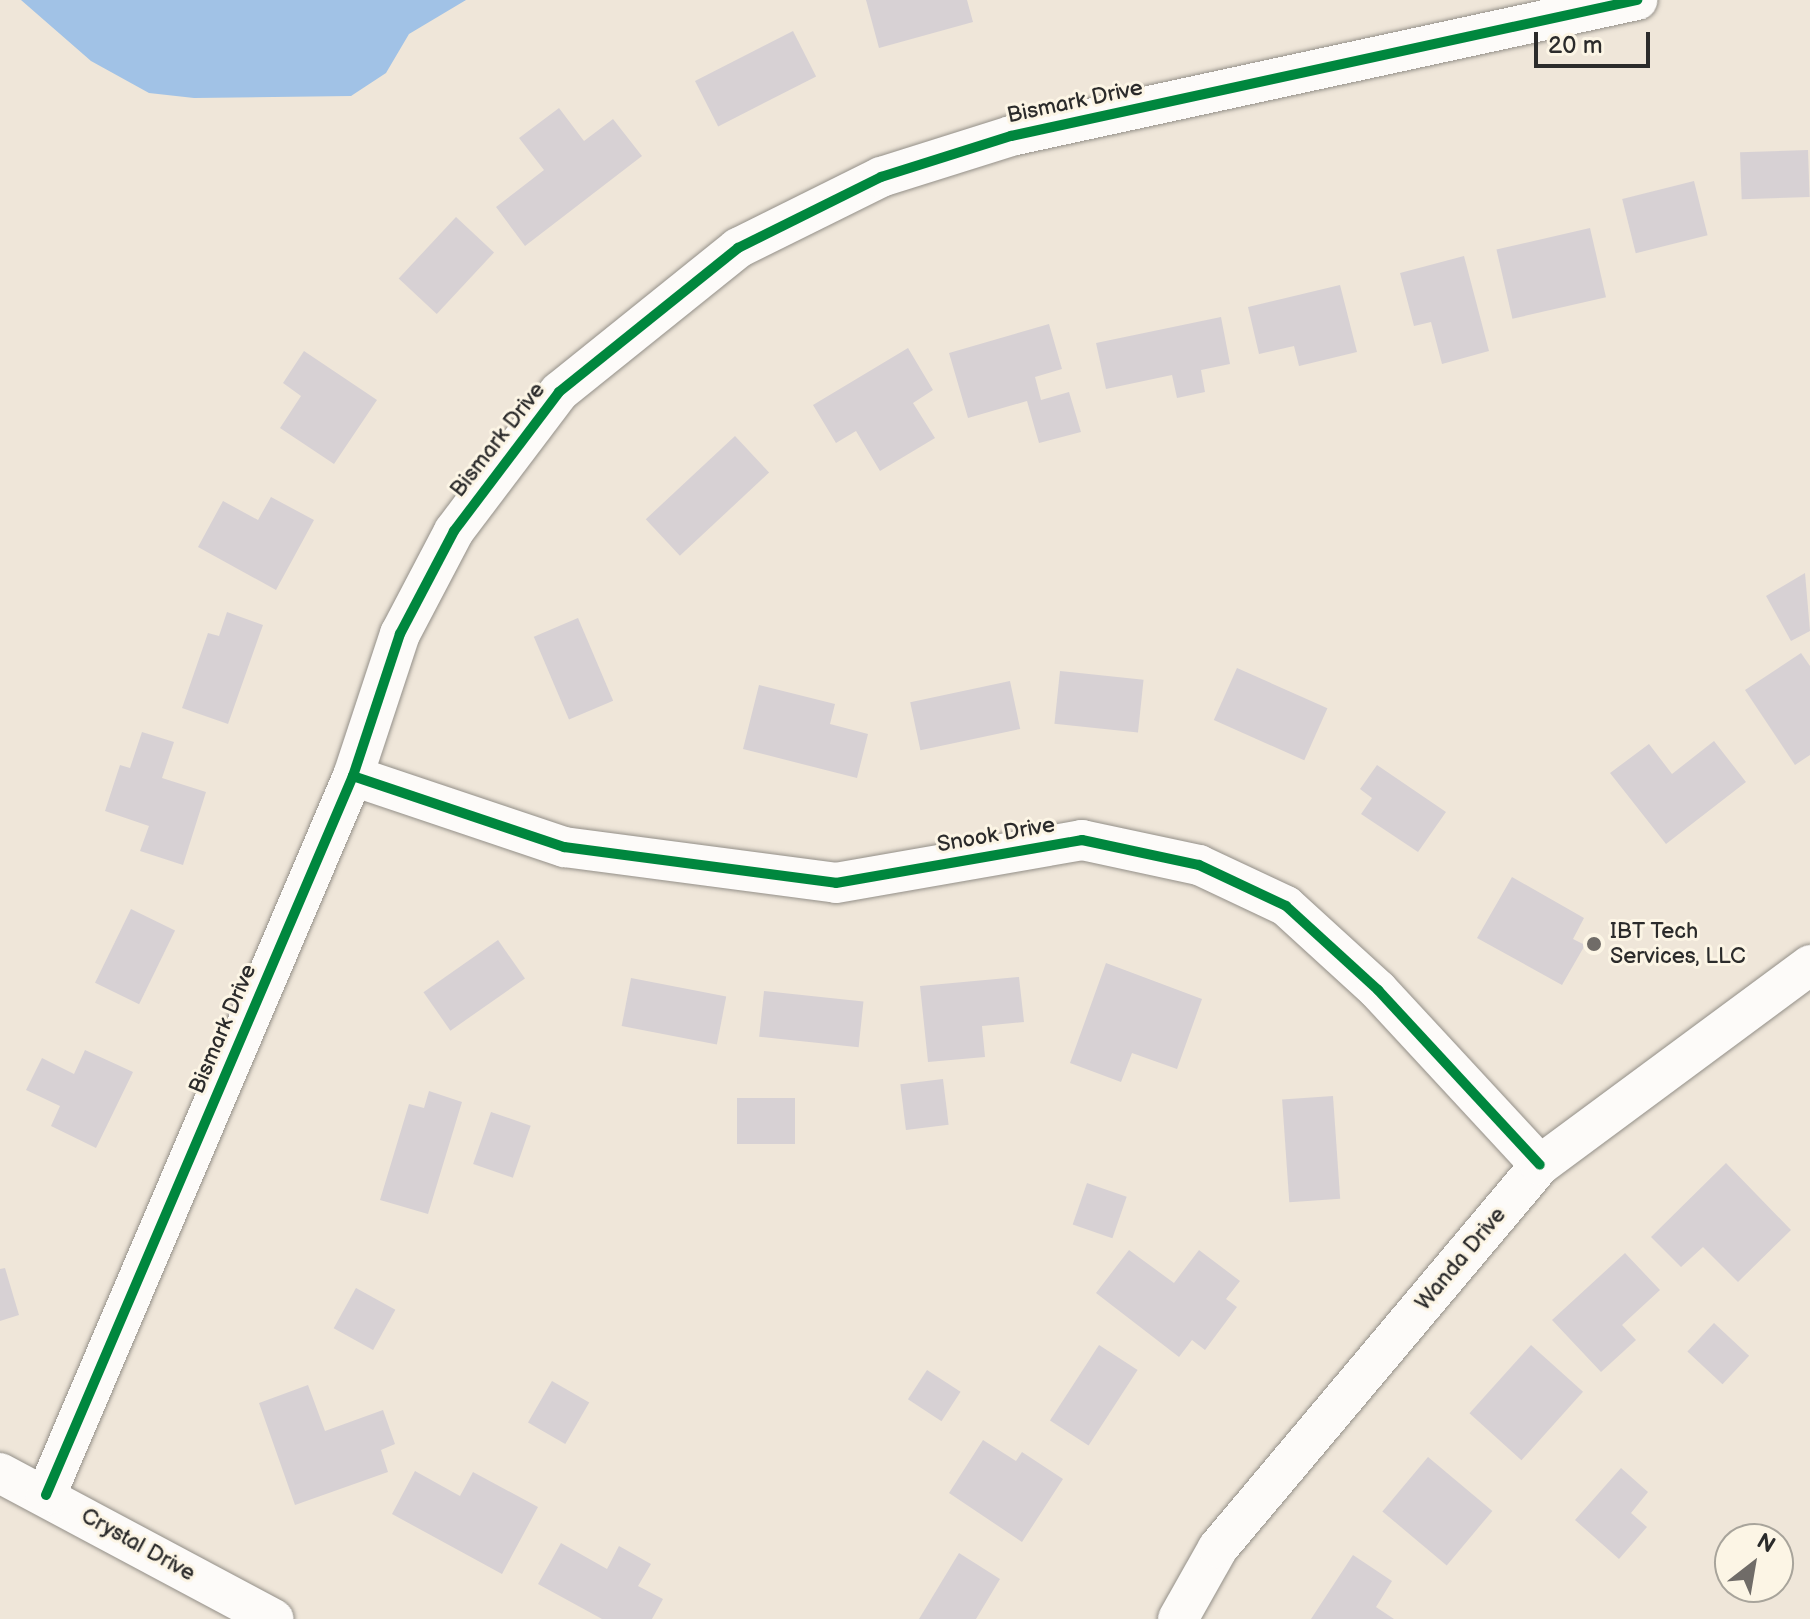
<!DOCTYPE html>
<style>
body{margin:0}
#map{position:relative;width:1810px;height:1619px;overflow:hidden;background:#efe6d9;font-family:"Balsamiq Sans",sans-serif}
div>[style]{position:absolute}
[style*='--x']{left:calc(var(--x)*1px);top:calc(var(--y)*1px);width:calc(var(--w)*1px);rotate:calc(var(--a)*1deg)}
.water>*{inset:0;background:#a1c2e6}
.building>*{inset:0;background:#d7d1d4;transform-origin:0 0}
.roads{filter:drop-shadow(0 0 2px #938f88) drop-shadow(0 0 2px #938f88)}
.minor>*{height:40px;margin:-20px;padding:0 20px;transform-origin:20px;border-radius:20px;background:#fdfbf9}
.cycleway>*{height:10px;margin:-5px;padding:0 5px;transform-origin:5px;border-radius:5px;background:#00873e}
.dots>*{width:22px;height:22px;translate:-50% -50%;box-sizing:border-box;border:4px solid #fcf5e5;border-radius:50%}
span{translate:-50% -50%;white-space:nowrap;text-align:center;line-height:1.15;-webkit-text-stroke:6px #fcf5e5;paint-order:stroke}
.street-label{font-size:22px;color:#2b2b2b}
.poi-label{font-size:22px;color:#2b2b2b}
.left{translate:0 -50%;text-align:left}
.north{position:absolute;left:1714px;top:1523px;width:80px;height:80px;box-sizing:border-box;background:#fcf5e5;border:2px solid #a8a49b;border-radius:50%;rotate:31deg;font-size:22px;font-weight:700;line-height:32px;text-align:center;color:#2b2b2b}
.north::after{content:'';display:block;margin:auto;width:28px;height:36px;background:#706c68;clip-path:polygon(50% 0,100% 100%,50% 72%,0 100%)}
.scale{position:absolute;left:1534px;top:32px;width:116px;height:36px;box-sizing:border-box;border:4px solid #2b2b2b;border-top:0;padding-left:10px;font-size:24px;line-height:28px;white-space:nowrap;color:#2b2b2b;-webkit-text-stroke:6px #fcf5e5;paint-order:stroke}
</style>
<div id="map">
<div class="water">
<div style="clip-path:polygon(21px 0,466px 0,409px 34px,386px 73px,351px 96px,194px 98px,149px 93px,91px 61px)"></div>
</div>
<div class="building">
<div style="clip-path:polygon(866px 0,967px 0,973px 22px,879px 48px)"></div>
<div style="left:793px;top:31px;width:51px;height:110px;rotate:63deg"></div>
<div style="clip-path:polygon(559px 108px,584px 141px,613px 119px,642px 156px,525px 246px,496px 207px,544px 170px,519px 138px)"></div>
<div style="left:1808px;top:150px;width:47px;height:68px;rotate:88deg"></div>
<div style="left:1694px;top:181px;width:56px;height:74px;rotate:76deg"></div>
<div style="left:456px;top:217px;width:52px;height:84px;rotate:43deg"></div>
<div style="left:1590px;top:228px;width:71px;height:96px;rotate:77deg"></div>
<div style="clip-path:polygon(1464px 256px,1489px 351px,1442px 364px,1431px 322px,1414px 326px,1400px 273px)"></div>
<div style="clip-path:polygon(1340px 285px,1357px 352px,1299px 366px,1294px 346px,1259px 354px,1248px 307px)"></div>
<div style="clip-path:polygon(1221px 317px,1230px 364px,1201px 370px,1205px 392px,1177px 398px,1172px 375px,1106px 389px,1096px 343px)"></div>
<div style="clip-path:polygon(1049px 324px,1062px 369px,1035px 377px,1041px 400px,1069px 392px,1081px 432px,1039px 443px,1027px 401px,968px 418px,949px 353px)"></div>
<div style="clip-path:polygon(908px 348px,933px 390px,913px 403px,935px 438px,880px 471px,856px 431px,836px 443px,813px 405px)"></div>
<div style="clip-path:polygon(304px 351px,377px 400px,334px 464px,280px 428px,301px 396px,283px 383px)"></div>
<div style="left:735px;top:436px;width:50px;height:122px;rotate:47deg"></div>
<div style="clip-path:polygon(271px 497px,314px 520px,276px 590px,198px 547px,223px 501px,258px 520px)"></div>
<div style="clip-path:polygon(1805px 573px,1810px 631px,1791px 641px,1766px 596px)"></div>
<div style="clip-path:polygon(227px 612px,263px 625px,228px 724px,182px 708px,208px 633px,219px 636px)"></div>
<div style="left:578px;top:618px;width:90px;height:48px;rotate:67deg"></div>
<div style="clip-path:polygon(1801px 653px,1810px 666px,1810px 755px,1795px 765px,1745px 690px)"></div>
<div style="left:1237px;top:668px;width:99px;height:57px;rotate:24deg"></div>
<div style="left:1060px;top:671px;width:84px;height:53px;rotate:6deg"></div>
<div style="left:1010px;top:681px;width:49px;height:102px;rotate:78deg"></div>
<div style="clip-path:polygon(759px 685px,835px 704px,830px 724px,868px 734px,857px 778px,743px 749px)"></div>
<div style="clip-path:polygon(142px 732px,174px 742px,162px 778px,206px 792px,183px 865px,140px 851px,149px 826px,105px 811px,120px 765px,130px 768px)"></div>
<div style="clip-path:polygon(1714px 741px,1746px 782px,1666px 844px,1610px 773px,1649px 744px,1672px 774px)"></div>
<div style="clip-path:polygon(1377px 765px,1446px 812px,1418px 852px,1361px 814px,1372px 798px,1360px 789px)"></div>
<div style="clip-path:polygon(1512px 877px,1584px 918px,1573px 939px,1585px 945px,1562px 985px,1477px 938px)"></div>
<div style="left:131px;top:909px;width:49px;height:82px;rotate:26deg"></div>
<div style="left:498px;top:940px;width:47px;height:91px;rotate:55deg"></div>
<div style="clip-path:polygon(1106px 963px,1202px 999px,1177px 1069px,1132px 1053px,1121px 1082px,1070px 1063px)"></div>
<div style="clip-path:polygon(1019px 977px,1024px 1022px,982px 1026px,985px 1057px,928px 1062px,920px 986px)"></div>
<div style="left:631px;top:978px;width:97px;height:49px;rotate:11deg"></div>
<div style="left:764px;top:991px;width:100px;height:46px;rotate:6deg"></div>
<div style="clip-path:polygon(85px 1050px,133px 1072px,96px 1148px,51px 1126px,60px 1106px,26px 1090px,42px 1058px,74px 1074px)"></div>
<div style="left:943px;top:1079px;width:46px;height:43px;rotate:83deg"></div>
<div style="clip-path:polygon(429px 1091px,462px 1102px,428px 1214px,380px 1200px,409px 1104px,424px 1108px)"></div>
<div style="left:1333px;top:1096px;width:103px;height:51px;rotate:86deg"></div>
<div style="left:737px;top:1098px;width:58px;height:46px"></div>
<div style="left:491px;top:1112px;width:42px;height:55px;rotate:19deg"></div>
<div style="clip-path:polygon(1726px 1163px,1791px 1230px,1738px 1282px,1703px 1247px,1681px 1267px,1651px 1237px)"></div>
<div style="left:1087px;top:1183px;width:42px;height:44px;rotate:19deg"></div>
<div style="clip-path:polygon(1129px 1250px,1174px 1283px,1199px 1250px,1240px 1281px,1226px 1299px,1237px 1307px,1205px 1350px,1192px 1340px,1179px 1357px,1096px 1293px)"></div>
<div style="clip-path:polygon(1625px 1253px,1660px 1290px,1622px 1325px,1636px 1340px,1601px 1372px,1552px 1320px)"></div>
<div style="clip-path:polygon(5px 1268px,19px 1315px,0 1321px,0 1269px)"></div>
<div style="left:356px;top:1288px;width:45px;height:46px;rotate:29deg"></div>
<div style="left:1714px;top:1323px;width:48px;height:39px;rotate:43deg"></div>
<div style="left:1099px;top:1345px;width:46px;height:90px;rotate:33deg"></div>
<div style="left:1531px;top:1345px;width:70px;height:92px;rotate:42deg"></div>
<div style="left:927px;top:1370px;width:40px;height:35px;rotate:33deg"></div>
<div style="left:552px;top:1381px;width:43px;height:48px;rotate:30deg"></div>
<div style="clip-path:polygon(308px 1385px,325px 1431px,383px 1410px,395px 1444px,381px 1450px,388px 1472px,295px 1505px,259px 1403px)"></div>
<div style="clip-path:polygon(983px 1440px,1016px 1461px,1022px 1452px,1063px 1479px,1022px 1542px,949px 1493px)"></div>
<div style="left:1428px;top:1457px;width:84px;height:71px;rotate:40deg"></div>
<div style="clip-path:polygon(1621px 1468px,1648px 1492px,1631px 1513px,1647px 1527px,1619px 1559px,1575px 1520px)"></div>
<div style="clip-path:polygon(415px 1471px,460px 1496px,473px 1472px,538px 1507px,502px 1574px,392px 1514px)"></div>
<div style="clip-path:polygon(561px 1543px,607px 1569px,619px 1546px,651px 1564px,638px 1586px,663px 1599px,652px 1619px,602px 1619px,538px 1584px)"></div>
<div style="clip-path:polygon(959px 1553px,1000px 1579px,976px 1619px,919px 1619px)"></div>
<div style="clip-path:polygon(1353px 1555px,1392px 1581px,1376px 1607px,1394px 1619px,1311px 1619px)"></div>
</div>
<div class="roads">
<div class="minor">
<div style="--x:353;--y:776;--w:223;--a:18.6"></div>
<div style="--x:564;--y:847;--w:274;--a:7.5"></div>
<div style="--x:836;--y:883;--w:250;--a:-9.9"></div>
<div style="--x:1082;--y:840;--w:120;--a:12.1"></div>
<div style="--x:1199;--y:865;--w:96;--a:25.2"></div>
<div style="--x:1286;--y:906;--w:125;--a:42.4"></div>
<div style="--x:1378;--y:990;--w:238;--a:47.2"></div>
<div style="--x:0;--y:1473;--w:310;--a:28.1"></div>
<div style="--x:46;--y:1495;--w:782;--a:-66.88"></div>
<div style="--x:353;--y:776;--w:150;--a:-71.7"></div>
<div style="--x:400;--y:634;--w:116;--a:-62.3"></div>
<div style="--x:454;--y:531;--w:174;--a:-52.9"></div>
<div style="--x:559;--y:392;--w:230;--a:-38.8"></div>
<div style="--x:738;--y:248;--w:160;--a:-26.4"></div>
<div style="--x:881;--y:177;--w:136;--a:-17.5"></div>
<div style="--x:1011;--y:136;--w:641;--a:-12.26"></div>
<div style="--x:1178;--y:1619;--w:81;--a:-60.6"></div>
<div style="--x:1218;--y:1548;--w:500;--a:-49.95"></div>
<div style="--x:1540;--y:1165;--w:336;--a:-36.5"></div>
</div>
</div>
<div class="cycleway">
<div style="--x:353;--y:776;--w:223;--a:18.6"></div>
<div style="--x:564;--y:847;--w:274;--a:7.5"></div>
<div style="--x:836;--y:883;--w:250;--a:-9.9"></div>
<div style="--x:1082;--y:840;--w:120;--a:12.1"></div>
<div style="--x:1199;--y:865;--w:96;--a:25.2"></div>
<div style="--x:1286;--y:906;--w:125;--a:42.4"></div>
<div style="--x:1378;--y:990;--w:238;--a:47.2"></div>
<div style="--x:46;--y:1495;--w:782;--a:-66.88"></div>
<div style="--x:353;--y:776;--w:150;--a:-71.7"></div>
<div style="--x:400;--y:634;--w:116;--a:-62.3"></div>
<div style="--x:454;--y:531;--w:174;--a:-52.9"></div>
<div style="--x:559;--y:392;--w:230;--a:-38.8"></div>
<div style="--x:738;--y:248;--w:160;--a:-26.4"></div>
<div style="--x:881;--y:177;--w:136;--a:-17.5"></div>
<div style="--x:1011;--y:136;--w:641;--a:-12.26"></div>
</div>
<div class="dots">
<div style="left:1594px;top:944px;background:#706c68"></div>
</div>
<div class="street-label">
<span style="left:1075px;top:102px;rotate:-12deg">Bismark Drive</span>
<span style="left:498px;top:440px;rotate:-52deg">Bismark Drive</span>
<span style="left:996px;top:835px;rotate:-10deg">Snook Drive</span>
<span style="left:223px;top:1029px;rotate:-67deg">Bismark Drive</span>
<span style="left:1461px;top:1259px;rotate:-50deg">Wanda Drive</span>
<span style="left:138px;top:1545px;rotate:29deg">Crystal Drive</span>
</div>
<div class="poi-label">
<span class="left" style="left:1610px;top:944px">IBT Tech<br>Services, LLC</span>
</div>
<div class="north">N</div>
<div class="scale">20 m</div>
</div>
